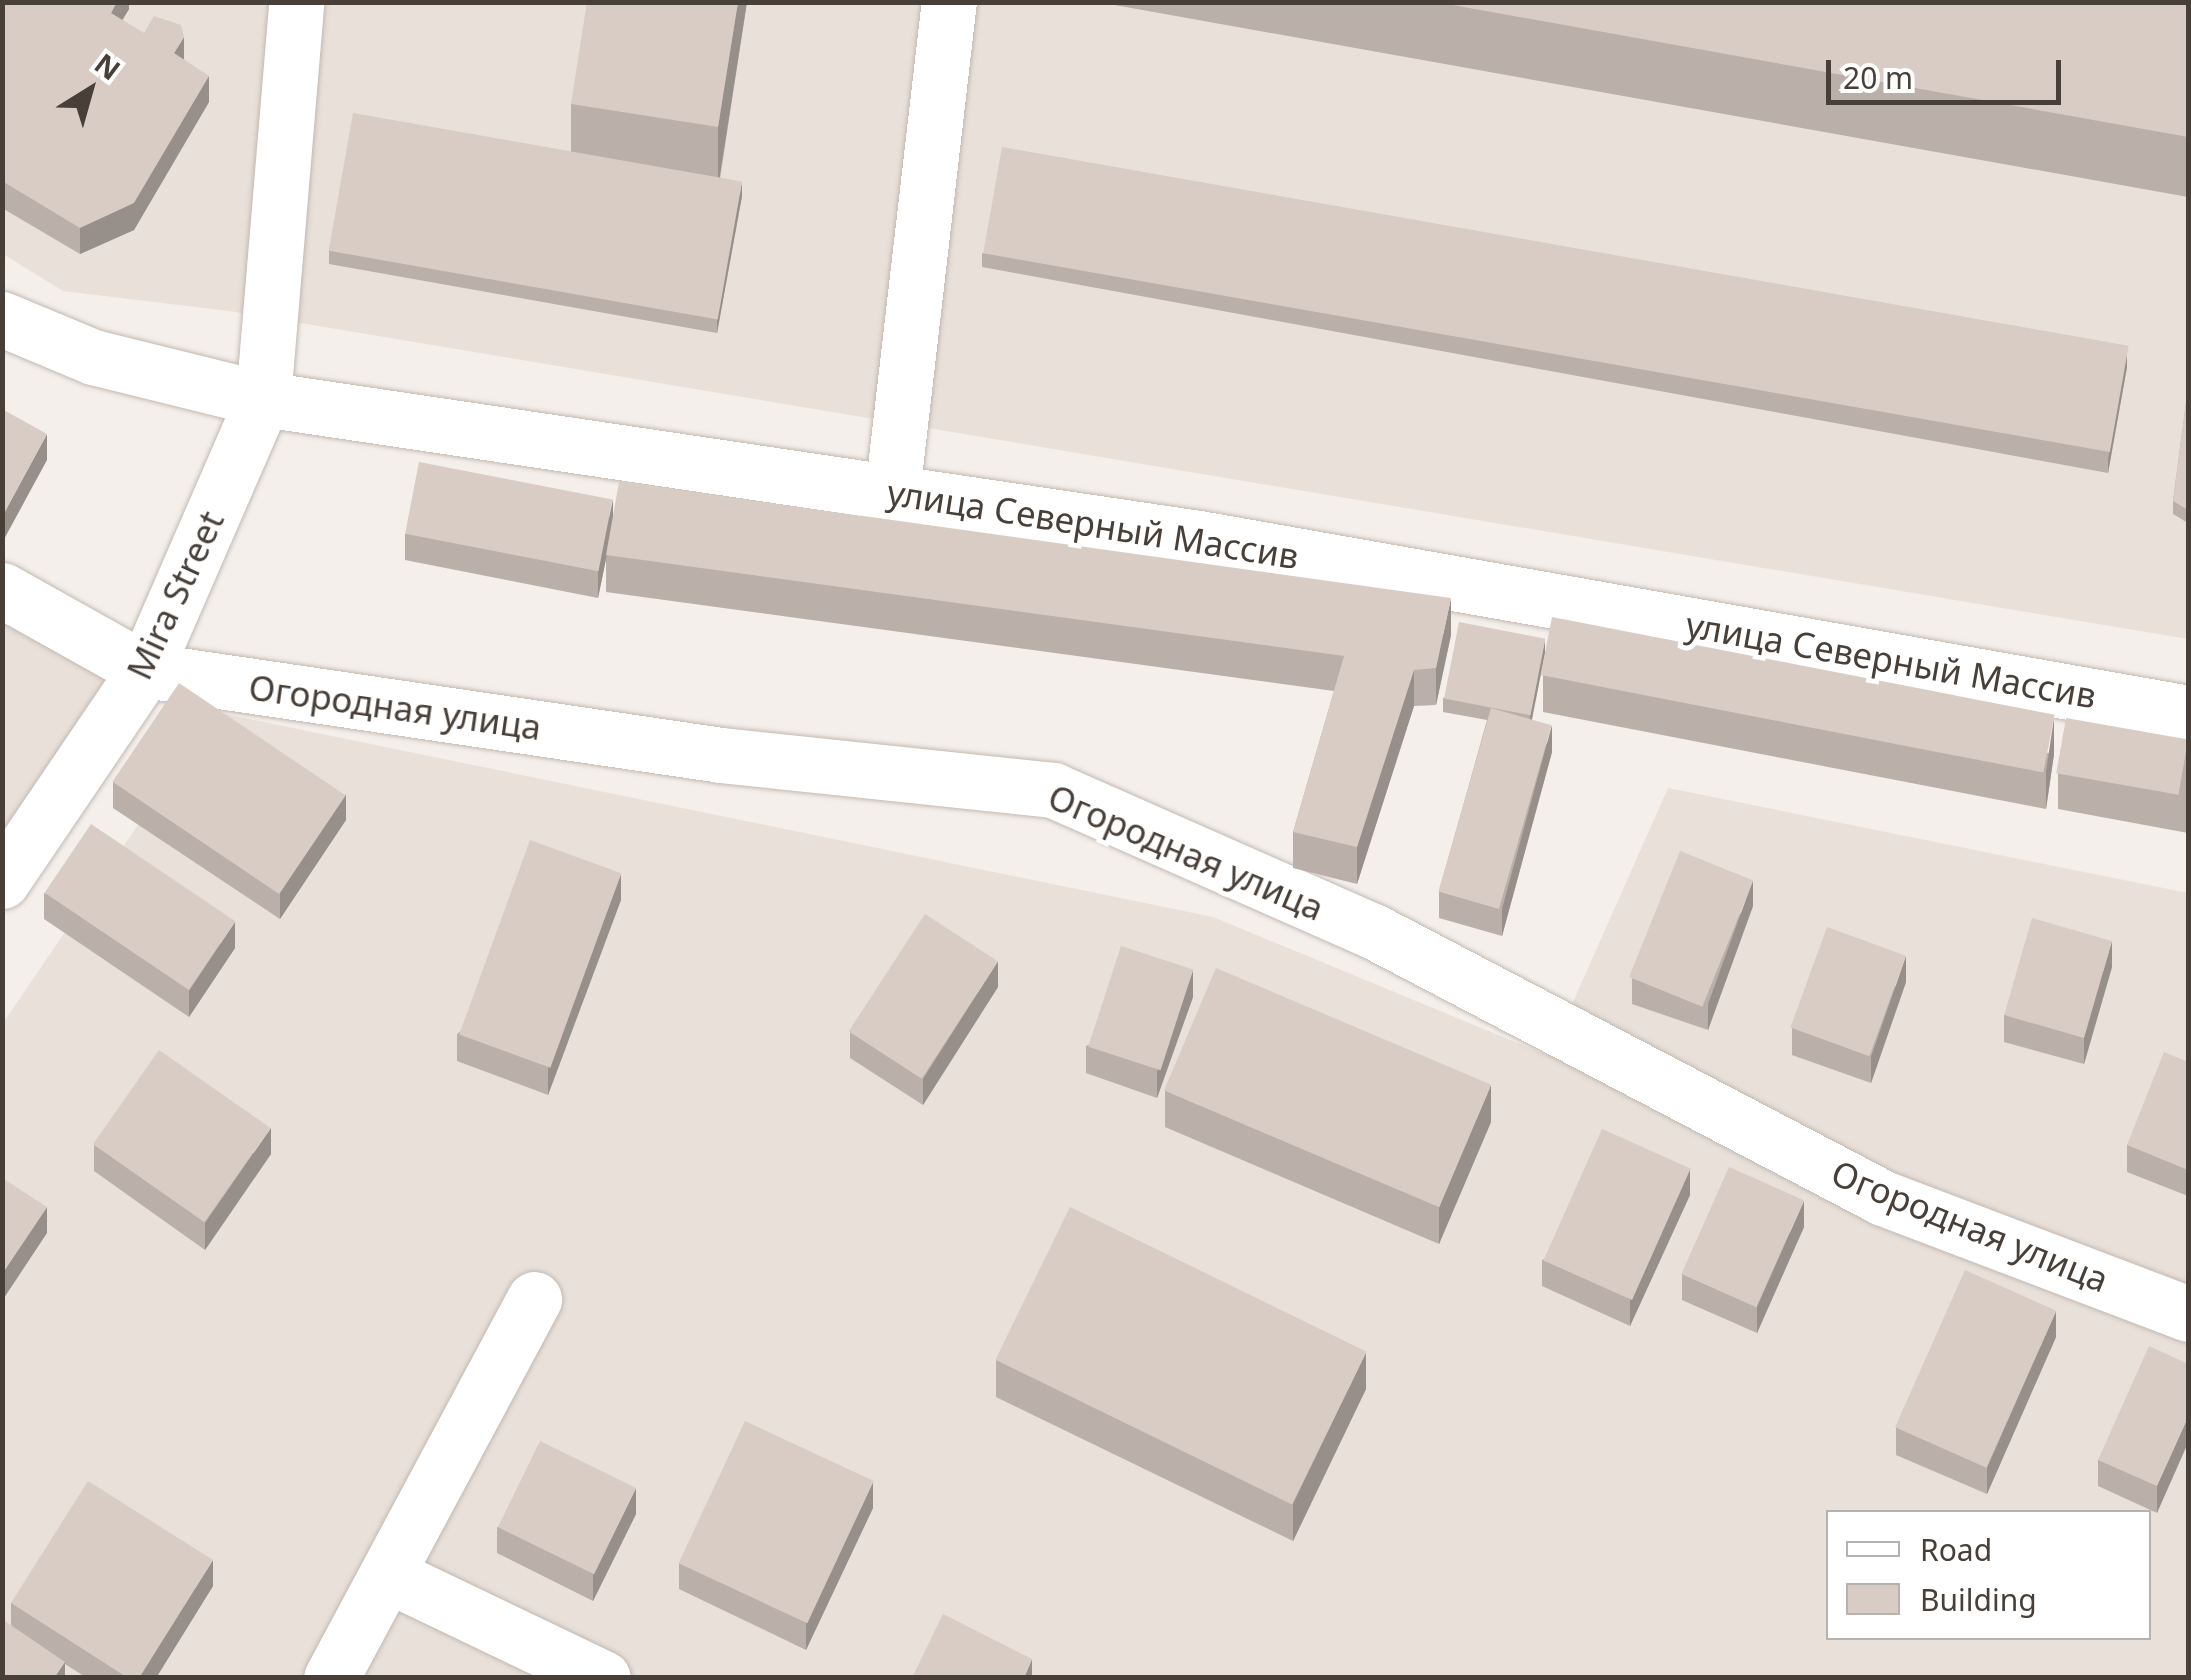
<!DOCTYPE html>
<meta charset="utf-8">
<style>
body{margin:0}
#map{position:relative;width:2191px;height:1680px;overflow:hidden;background:#f4efeb;font-family:"Noto Sans",sans-serif}
div>[style]{position:absolute}
[style*='--x']{left:calc(var(--x)*1px);top:calc(var(--y)*1px);width:calc(var(--w)*1px);rotate:calc(var(--a)*1deg)}
.residential>*{inset:0;background:#e8e0d9}
.roads{filter:drop-shadow(0 0 2px #c2b8b1) drop-shadow(0 0 2px #c2b8b1)}
.minor>*{height:55px;margin:-27.5px;padding:0 27.5px;transform-origin:27.5px;border-radius:27.5px;background:#fff}
.wall>*{inset:0;background:#baafa9}
.shaded-wall>*{inset:0;background:#978f89}
.building>*{inset:0;background:#d8ccc4;transform-origin:0 0}
span{translate:-50% -50%;white-space:nowrap;text-align:center;line-height:1.15;-webkit-text-stroke:10px #fff;paint-order:stroke}
.street-label{font-size:35px;color:#483f39}
.frame{position:absolute;inset:0;border:5px solid #483f39;pointer-events:none}
.legend{position:absolute;left:1826px;top:1510px;width:325px;height:130px;box-sizing:border-box;background:#fff;border:2px solid #b6b2b0;margin:0;padding:12px 18px;list-style:none;font-size:30px;color:#483f39}
.legend li{display:flex;align-items:center;gap:20px;height:50px}
.legend b{width:50px;border:2px solid #b6b2b0}
.north{position:absolute;left:40px;top:40px;width:100px;height:100px;-webkit-text-stroke:8px #fff;paint-order:stroke;rotate:37deg;font-size:28px;font-weight:700;line-height:40px;text-align:center;color:#483f39}
.north::after{content:'';display:block;margin:auto;width:35px;height:45px;background:#483f39;clip-path:polygon(50% 0,100% 100%,50% 72%,0 100%)}
.scale{position:absolute;left:1826px;top:60px;width:235px;height:45px;box-sizing:border-box;border:5px solid #483f39;border-top:0;padding-left:12px;font-size:30px;line-height:35px;white-space:nowrap;color:#483f39;-webkit-text-stroke:8px #fff;paint-order:stroke}
</style>
<div id="map">
<div class="residential">
<div style="clip-path:polygon(2px 3px,2188px 3px,2188px 639px,229px 311px,63px 291px,3px 254px)"></div>
<div style="clip-path:polygon(3px 603px,122px 660px,3px 833px)"></div>
<div style="clip-path:polygon(evenodd,215px 712px,1213px 917px,1549px 1056px,1668px 788px,2188px 893px,2188px 1677px,3px 1678px,3px 1023px,215px 712px,1828px 1512px,2148px 1512px,2148px 1638px,1828px 1638px,1828px 1512px)"></div>
</div>
<div class="roads">
<div class="minor">
<div style="--x:2;--y:319;--w:99;--a:22.7"></div>
<div style="--x:93;--y:357;--w:175;--a:13.9"></div>
<div style="--x:263;--y:399;--w:946;--a:8.45"></div>
<div style="--x:1199;--y:538;--w:1004;--a:10.03"></div>
<div style="--x:892;--y:493;--w:494;--a:-83.4"></div>
<div style="--x:2;--y:590;--w:164;--a:29.2"></div>
<div style="--x:145;--y:670;--w:582;--a:8.39"></div>
<div style="--x:721;--y:755;--w:334;--a:6"></div>
<div style="--x:1053;--y:790;--w:350;--a:23.8"></div>
<div style="--x:1373;--y:931;--w:576;--a:27.63"></div>
<div style="--x:1883;--y:1198;--w:326;--a:20.8"></div>
<div style="--x:2;--y:881;--w:255;--a:-55.9"></div>
<div style="--x:145;--y:670;--w:296;--a:-66.5"></div>
<div style="--x:263;--y:399;--w:398;--a:-85.2"></div>
<div style="--x:390;--y:1576;--w:236;--a:25.6"></div>
<div style="--x:331;--y:1678;--w:430;--a:-61.8"></div>
</div>
</div>
<div class="wall">
<div style="clip-path:polygon(2px 2px,129px 2px,129px 9px,122px 20px,184px 59px,209px 102px,134px 230px,80px 254px,2px 208px)"></div>
<div style="clip-path:polygon(747px 2px,720px 179px,742px 196px,717px 333px,329px 264px,329px 251px,571px 152px,571px 104px)"></div>
<div style="clip-path:polygon(1098px 2px,2188px 2px,2188px 197px)"></div>
<div style="clip-path:polygon(982px 253px,2127px 367px,2108px 473px,982px 267px)"></div>
<div style="clip-path:polygon(2188px 387px,2188px 523px,2173px 514px,2173px 501px)"></div>
<div style="clip-path:polygon(613px 517px,1451px 635px,1436px 705px,1414px 706px,1357px 884px,1293px 868px,1293px 832px,1334px 691px,606px 592px,606px 559px,598px 598px,405px 560px,405px 534px)"></div>
<div style="clip-path:polygon(1545px 653px,1532px 720px,1552px 752px,1502px 936px,1439px 918px,1439px 892px,1487px 720px,1443px 712px,1443px 698px)"></div>
<div style="clip-path:polygon(1543px 675px,2054px 754px,2046px 809px,1543px 712px)"></div>
<div style="clip-path:polygon(2188px 740px,2188px 833px,2058px 809px,2058px 773px)"></div>
<div style="clip-path:polygon(113px 782px,346px 820px,280px 919px,113px 808px)"></div>
<div style="clip-path:polygon(44px 893px,235px 948px,189px 1017px,44px 919px)"></div>
<div style="clip-path:polygon(621px 900px,548px 1095px,457px 1061px,457px 1034px)"></div>
<div style="clip-path:polygon(1753px 906px,1708px 1030px,1632px 1004px,1632px 978px)"></div>
<div style="clip-path:polygon(2112px 967px,2084px 1064px,2004px 1042px,2004px 1015px)"></div>
<div style="clip-path:polygon(1906px 982px,1871px 1083px,1792px 1055px,1792px 1028px)"></div>
<div style="clip-path:polygon(998px 987px,923px 1105px,850px 1058px,850px 1032px)"></div>
<div style="clip-path:polygon(1193px 997px,1157px 1098px,1086px 1073px,1086px 1046px)"></div>
<div style="clip-path:polygon(2188px 1062px,2188px 1196px,2127px 1172px,2127px 1145px)"></div>
<div style="clip-path:polygon(1165px 1091px,1491px 1122px,1439px 1244px,1165px 1127px)"></div>
<div style="clip-path:polygon(94px 1145px,271px 1154px,205px 1250px,94px 1171px)"></div>
<div style="clip-path:polygon(1690px 1195px,1630px 1326px,1542px 1286px,1542px 1260px)"></div>
<div style="clip-path:polygon(1804px 1227px,1757px 1333px,1682px 1300px,1682px 1274px)"></div>
<div style="clip-path:polygon(2056px 1337px,1987px 1494px,1896px 1455px,1896px 1428px)"></div>
<div style="clip-path:polygon(996px 1360px,1366px 1389px,1293px 1541px,996px 1397px)"></div>
<div style="clip-path:polygon(2188px 1364px,2157px 1513px,2098px 1486px,2098px 1460px)"></div>
<div style="clip-path:polygon(873px 1508px,806px 1650px,679px 1589px,679px 1563px)"></div>
<div style="clip-path:polygon(636px 1514px,593px 1601px,497px 1553px,497px 1527px)"></div>
<div style="clip-path:polygon(213px 1586px,156px 1678px,87px 1678px,65px 1664px,65px 1678px,11px 1625px,11px 1603px)"></div>
</div>
<div class="shaded-wall">
<div style="clip-path:polygon(117px 2px,129px 2px,129px 9px,111px 39px,111px 13px)"></div>
<div style="clip-path:polygon(738px 2px,747px 2px,718px 187px,718px 127px)"></div>
<div style="clip-path:polygon(184px 37px,184px 63px,174px 53px)"></div>
<div style="clip-path:polygon(209px 76px,209px 102px,134px 230px,80px 254px,80px 228px)"></div>
<div style="clip-path:polygon(742px 182px,742px 196px,717px 333px,717px 319px)"></div>
<div style="clip-path:polygon(2127px 353px,2127px 367px,2108px 473px,2108px 459px)"></div>
<div style="clip-path:polygon(47px 434px,47px 460px,2px 543px,2px 517px)"></div>
<div style="clip-path:polygon(613px 499px,613px 525px,598px 598px,598px 571px)"></div>
<div style="clip-path:polygon(1451px 598px,1451px 635px,1436px 705px,1436px 668px)"></div>
<div style="clip-path:polygon(1545px 639px,1545px 653px,1530px 728px,1530px 715px)"></div>
<div style="clip-path:polygon(1414px 670px,1414px 706px,1357px 884px,1357px 847px)"></div>
<div style="clip-path:polygon(2054px 718px,2054px 754px,2046px 809px,2046px 772px)"></div>
<div style="clip-path:polygon(1552px 725px,1552px 752px,1502px 936px,1502px 909px)"></div>
<div style="clip-path:polygon(346px 794px,346px 820px,280px 919px,280px 893px)"></div>
<div style="clip-path:polygon(621px 874px,621px 900px,548px 1095px,548px 1069px)"></div>
<div style="clip-path:polygon(1753px 880px,1753px 906px,1708px 1030px,1708px 1004px)"></div>
<div style="clip-path:polygon(235px 922px,235px 948px,189px 1017px,189px 991px)"></div>
<div style="clip-path:polygon(2112px 941px,2112px 967px,2084px 1064px,2084px 1038px)"></div>
<div style="clip-path:polygon(1906px 956px,1906px 982px,1871px 1083px,1871px 1057px)"></div>
<div style="clip-path:polygon(998px 961px,998px 987px,923px 1105px,923px 1079px)"></div>
<div style="clip-path:polygon(1193px 970px,1193px 997px,1157px 1098px,1157px 1072px)"></div>
<div style="clip-path:polygon(1491px 1085px,1491px 1122px,1439px 1244px,1439px 1207px)"></div>
<div style="clip-path:polygon(271px 1128px,271px 1154px,205px 1250px,205px 1223px)"></div>
<div style="clip-path:polygon(1690px 1169px,1690px 1195px,1630px 1326px,1630px 1300px)"></div>
<div style="clip-path:polygon(1804px 1201px,1804px 1227px,1757px 1333px,1757px 1307px)"></div>
<div style="clip-path:polygon(47px 1207px,47px 1233px,2px 1301px,2px 1274px)"></div>
<div style="clip-path:polygon(2056px 1311px,2056px 1337px,1987px 1494px,1987px 1468px)"></div>
<div style="clip-path:polygon(1366px 1352px,1366px 1389px,1293px 1541px,1293px 1504px)"></div>
<div style="clip-path:polygon(2188px 1417px,2188px 1443px,2157px 1513px,2157px 1486px)"></div>
<div style="clip-path:polygon(873px 1482px,873px 1508px,806px 1650px,806px 1624px)"></div>
<div style="clip-path:polygon(636px 1488px,636px 1514px,593px 1601px,593px 1575px)"></div>
<div style="clip-path:polygon(213px 1560px,213px 1586px,156px 1678px,139px 1678px)"></div>
<div style="clip-path:polygon(1032px 1659px,1032px 1678px,1024px 1678px)"></div>
<div style="clip-path:polygon(65px 1662px,65px 1678px,54px 1678px)"></div>
</div>
<div class="building">
<div style="clip-path:polygon(2px 2px,117px 2px,111px 13px,144px 33px,154px 16px,181px 25px,184px 37px,174px 53px,209px 76px,134px 203px,80px 228px,2px 181px)"></div>
<div style="clip-path:polygon(587px 2px,738px 2px,718px 127px,571px 104px)"></div>
<div style="clip-path:polygon(1436px 2px,2188px 2px,2188px 137px)"></div>
<div style="left:353px;top:113px;width:395px;height:140px;rotate:10deg"></div>
<div style="left:1002px;top:147px;width:1144px;height:108px;rotate:10deg"></div>
<div style="clip-path:polygon(2188px 387px,2188px 510px,2173px 501px)"></div>
<div style="clip-path:polygon(2px 409px,47px 434px,2px 517px)"></div>
<div style="left:419px;top:462px;width:197px;height:73px;rotate:11deg"></div>
<div style="clip-path:polygon(619px 482px,1451px 598px,1436px 668px,1414px 670px,1357px 847px,1293px 832px,1344px 656px,606px 555px)"></div>
<div style="left:1552px;top:617px;width:512px;height:59px;rotate:11deg"></div>
<div style="left:1459px;top:622px;width:88px;height:78px;rotate:11deg"></div>
<div style="left:179px;top:683px;width:201px;height:119px;rotate:34deg"></div>
<div style="left:1491px;top:708px;width:63px;height:191px;rotate:16deg"></div>
<div style="left:2066px;top:718px;width:124px;height:56px;rotate:10deg"></div>
<div style="left:91px;top:824px;width:174px;height:83px;rotate:34deg"></div>
<div style="left:530px;top:840px;width:97px;height:207px;rotate:20deg"></div>
<div style="left:1680px;top:851px;width:79px;height:136px;rotate:22deg"></div>
<div style="left:925px;top:914px;width:87px;height:140px;rotate:33deg"></div>
<div style="left:2032px;top:918px;width:83px;height:101px;rotate:16deg"></div>
<div style="left:1827px;top:927px;width:84px;height:107px;rotate:20deg"></div>
<div style="left:1121px;top:946px;width:76px;height:106px;rotate:18deg"></div>
<div style="left:1216px;top:968px;width:299px;height:133px;rotate:23deg"></div>
<div style="left:159px;top:1050px;width:136px;height:115px;rotate:35deg"></div>
<div style="clip-path:polygon(2164px 1052px,2188px 1062px,2188px 1170px,2127px 1145px)"></div>
<div style="left:1602px;top:1129px;width:97px;height:144px;rotate:24deg"></div>
<div style="left:1729px;top:1167px;width:82px;height:117px;rotate:24deg"></div>
<div style="clip-path:polygon(2px 1178px,47px 1207px,2px 1274px)"></div>
<div style="left:1070px;top:1207px;width:330px;height:170px;rotate:26deg"></div>
<div style="left:1965px;top:1270px;width:100px;height:172px;rotate:24deg"></div>
<div style="clip-path:polygon(2149px 1346px,2188px 1364px,2188px 1417px,2157px 1486px,2098px 1460px)"></div>
<div style="left:745px;top:1421px;width:142px;height:157px;rotate:25deg"></div>
<div style="left:540px;top:1441px;width:107px;height:96px;rotate:26deg"></div>
<div style="clip-path:polygon(88px 1481px,213px 1560px,139px 1678px,128px 1678px,11px 1603px)"></div>
<div style="clip-path:polygon(943px 1614px,1032px 1659px,1024px 1678px,912px 1678px)"></div>
<div style="clip-path:polygon(2px 1619px,65px 1662px,54px 1678px,2px 1678px)"></div>
</div>
<div class="street-label">
<span style="left:1093px;top:524px;rotate:9deg">улица Северный Массив</span>
<span style="left:175px;top:595px;rotate:-65deg">Mira Street</span>
<span style="left:1891px;top:660px;rotate:10deg">улица Северный Массив</span>
<span style="left:395px;top:707px;rotate:8deg">Огородная улица</span>
<span style="left:1186px;top:852px;rotate:23deg">Огородная улица</span>
<span style="left:1970px;top:1226px;rotate:22deg">Огородная улица</span>
</div>
<div class="frame"></div>
<ul class="legend">
<li><b style="height:12px;background:#fff"></b>Road</li>
<li><b style="height:28px;background:#d8ccc4"></b>Building</li>
</ul>
<div class="north">N</div>
<div class="scale">20 m</div>
</div>
